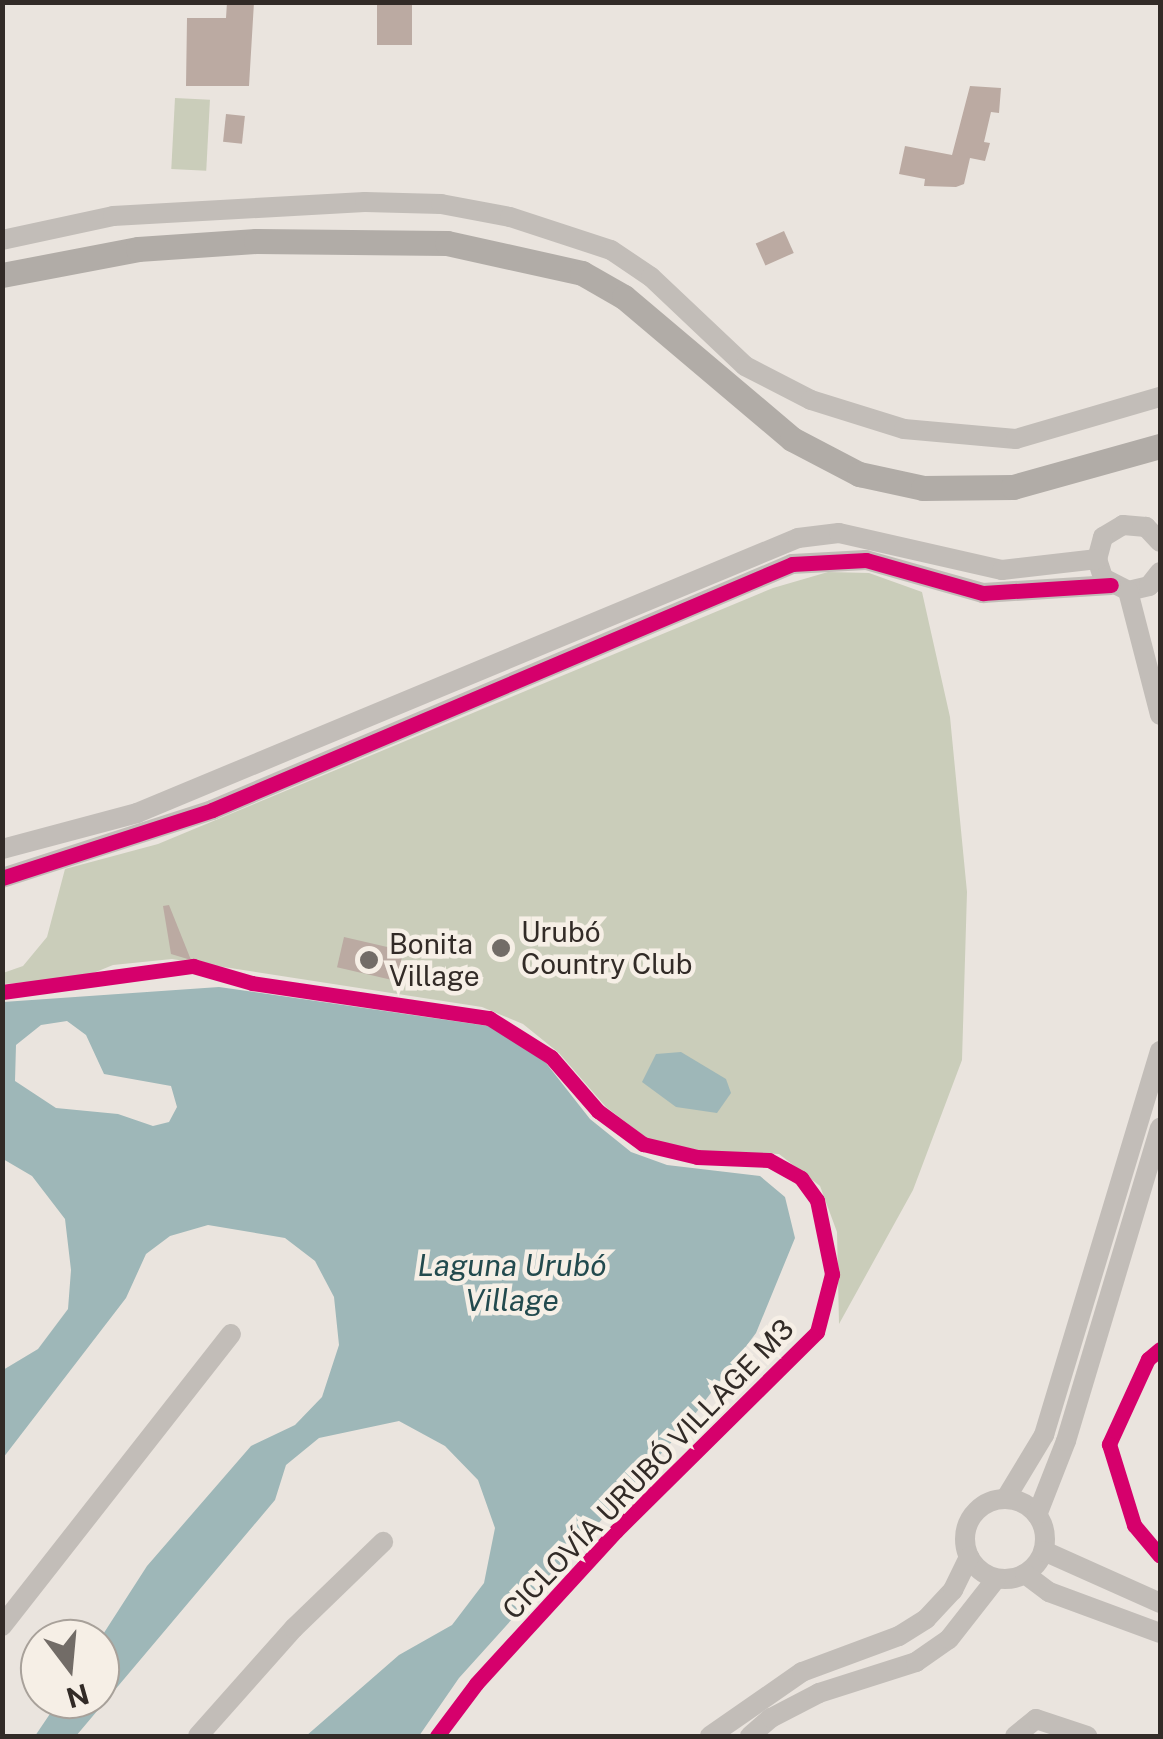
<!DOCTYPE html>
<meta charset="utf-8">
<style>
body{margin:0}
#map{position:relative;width:1163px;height:1739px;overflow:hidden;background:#eae4de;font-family:"Public Sans",sans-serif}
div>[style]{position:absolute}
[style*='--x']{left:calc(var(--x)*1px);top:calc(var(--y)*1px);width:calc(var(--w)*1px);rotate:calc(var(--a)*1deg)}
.green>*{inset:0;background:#cacdba;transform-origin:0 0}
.water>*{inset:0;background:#9eb7b8}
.building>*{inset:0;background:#bbaaa2;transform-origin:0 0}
.minor>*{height:20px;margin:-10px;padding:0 10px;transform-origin:10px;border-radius:10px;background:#c2bdb8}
.minor>.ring{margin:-10px;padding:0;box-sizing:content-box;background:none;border:20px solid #c2bdb8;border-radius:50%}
.major>*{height:25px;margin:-12.5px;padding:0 12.5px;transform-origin:12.5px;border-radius:12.5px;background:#b1aca7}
.cycleway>*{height:15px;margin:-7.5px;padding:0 7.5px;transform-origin:7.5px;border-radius:7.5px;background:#d6006c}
.dots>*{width:28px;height:28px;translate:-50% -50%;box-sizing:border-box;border:5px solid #f6efe6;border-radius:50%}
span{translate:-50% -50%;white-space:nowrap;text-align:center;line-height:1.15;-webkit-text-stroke:9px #f6efe6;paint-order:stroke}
.poi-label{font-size:28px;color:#322b27}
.left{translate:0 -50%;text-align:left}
.street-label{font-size:28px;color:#322b27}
.water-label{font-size:30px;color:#224a4e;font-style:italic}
.frame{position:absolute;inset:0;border:5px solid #322b27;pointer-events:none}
.north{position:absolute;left:20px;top:1619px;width:100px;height:100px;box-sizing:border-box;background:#f6efe6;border:2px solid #a8a19a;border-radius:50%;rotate:164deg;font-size:28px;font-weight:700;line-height:40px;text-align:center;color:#322b27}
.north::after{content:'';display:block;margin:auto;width:35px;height:45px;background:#726c67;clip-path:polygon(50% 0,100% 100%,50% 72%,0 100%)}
</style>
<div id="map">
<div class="green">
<div style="left:175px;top:98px;width:35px;height:71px;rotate:3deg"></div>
<div style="clip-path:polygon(828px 572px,869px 573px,922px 592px,950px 717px,967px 892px,962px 1060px,913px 1190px,839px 1324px,837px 1232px,820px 1186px,779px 1154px,703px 1151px,649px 1140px,606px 1107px,559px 1053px,523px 1024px,482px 1007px,172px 959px,113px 965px,81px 978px,3px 984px,3px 973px,23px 966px,47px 937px,65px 869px,158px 844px,773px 588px)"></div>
</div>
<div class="water">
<div style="clip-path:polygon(evenodd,219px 987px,502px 1028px,546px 1063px,590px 1119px,631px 1152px,667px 1165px,760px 1176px,785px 1197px,795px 1238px,756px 1333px,686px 1426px,459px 1678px,419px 1736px,306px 1736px,399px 1655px,452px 1625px,484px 1583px,495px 1528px,478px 1480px,445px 1446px,399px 1421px,319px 1438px,286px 1465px,275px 1500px,76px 1736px,35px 1736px,60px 1699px,100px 1699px,100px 1639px,147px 1566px,251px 1446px,295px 1425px,322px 1397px,339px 1345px,334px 1297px,315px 1261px,285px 1238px,208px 1225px,170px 1236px,146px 1254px,126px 1298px,3px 1458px,3px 1370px,38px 1349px,68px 1309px,71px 1270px,65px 1219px,32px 1176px,3px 1159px,3px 1002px,219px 987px,67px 1021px,86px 1035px,104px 1074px,171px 1086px,177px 1107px,169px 1122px,153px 1126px,118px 1114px,56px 1108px,15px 1081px,16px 1045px,41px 1025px,67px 1021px)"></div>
<div style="clip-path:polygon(681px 1052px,726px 1079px,731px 1093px,717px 1113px,676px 1107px,642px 1082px,656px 1054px)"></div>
</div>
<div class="building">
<div style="clip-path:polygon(227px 2px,254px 2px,249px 86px,186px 86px,187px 18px,226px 18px)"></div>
<div style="left:377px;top:2px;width:35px;height:43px"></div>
<div style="clip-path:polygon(970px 86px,1001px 88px,999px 113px,991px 112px,984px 142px,990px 143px,985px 161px,970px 158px,964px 184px,956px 187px,924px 186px,925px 179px,899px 174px,905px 146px,952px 155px)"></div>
<div style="left:226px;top:114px;width:19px;height:28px;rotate:6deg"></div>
<div style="left:784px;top:231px;width:24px;height:31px;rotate:66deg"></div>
<div style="clip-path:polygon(169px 905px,191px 960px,171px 954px,163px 906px)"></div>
<div style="left:344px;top:937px;width:61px;height:31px;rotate:13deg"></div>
</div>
<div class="minor">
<div style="--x:2;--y:240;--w:114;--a:-12.2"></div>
<div style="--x:113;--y:216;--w:252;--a:-3.2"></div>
<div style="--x:365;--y:202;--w:76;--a:1.5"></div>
<div style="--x:441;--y:204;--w:70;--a:10.7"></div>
<div style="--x:510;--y:217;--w:106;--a:18.1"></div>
<div style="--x:611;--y:250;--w:48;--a:34"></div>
<div style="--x:651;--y:277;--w:129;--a:43.4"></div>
<div style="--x:745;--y:366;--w:74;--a:27.3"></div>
<div style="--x:811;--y:400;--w:97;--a:17.3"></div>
<div style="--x:904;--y:429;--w:112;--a:5.1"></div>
<div style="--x:1016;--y:439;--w:150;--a:-16.3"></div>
<div style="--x:1160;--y:542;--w:21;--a:-133"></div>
<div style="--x:1146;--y:527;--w:23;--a:-175"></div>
<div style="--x:1123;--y:525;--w:23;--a:149"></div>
<div style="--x:1103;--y:537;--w:23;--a:105"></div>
<div style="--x:1097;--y:559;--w:20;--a:72"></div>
<div style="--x:1103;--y:578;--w:28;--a:27"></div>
<div style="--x:1128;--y:591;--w:22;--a:-13"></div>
<div style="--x:1149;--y:586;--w:18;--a:-52"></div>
<div style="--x:1128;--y:591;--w:128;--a:75.5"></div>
<div style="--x:2;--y:849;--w:140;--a:-14.9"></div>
<div style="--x:137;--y:813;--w:716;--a:-22.59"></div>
<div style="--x:798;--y:538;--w:41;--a:-7"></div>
<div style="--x:839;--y:533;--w:167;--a:12.8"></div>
<div style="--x:1002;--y:570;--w:96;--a:-6.6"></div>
<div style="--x:2;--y:878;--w:221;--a:-17.9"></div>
<div style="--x:212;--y:810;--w:630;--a:-22.98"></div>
<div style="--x:792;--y:564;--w:74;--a:-3.1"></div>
<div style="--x:866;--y:560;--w:122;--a:15.8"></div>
<div style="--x:983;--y:593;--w:128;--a:-3.6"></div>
<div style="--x:1006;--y:1498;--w:74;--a:-58.9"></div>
<div style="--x:1044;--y:1435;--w:401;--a:-73.2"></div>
<div class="ring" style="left:965px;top:1499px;width:60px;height:60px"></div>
<div style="--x:1037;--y:1515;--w:79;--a:-68.6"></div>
<div style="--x:1066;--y:1441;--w:327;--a:-73.3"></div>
<div style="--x:1044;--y:1551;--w:127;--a:24.1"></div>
<div style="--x:1025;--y:1574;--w:30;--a:37"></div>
<div style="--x:1049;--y:1592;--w:118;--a:20.3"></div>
<div style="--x:2;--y:1626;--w:371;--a:-51.9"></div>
<div style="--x:198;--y:1736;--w:144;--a:-48.4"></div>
<div style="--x:294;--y:1628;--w:124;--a:-44"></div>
<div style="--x:710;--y:1736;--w:112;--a:-34.8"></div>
<div style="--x:802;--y:1672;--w:103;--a:-20.4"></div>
<div style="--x:899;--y:1636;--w:32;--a:-32"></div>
<div style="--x:926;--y:1619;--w:40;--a:-47"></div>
<div style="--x:953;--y:1590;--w:37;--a:-64"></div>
<div style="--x:750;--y:1736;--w:28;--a:-41"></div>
<div style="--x:771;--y:1718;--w:54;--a:-27.5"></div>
<div style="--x:819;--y:1693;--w:102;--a:-17.7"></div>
<div style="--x:916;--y:1662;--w:40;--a:-34.9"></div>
<div style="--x:949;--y:1639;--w:76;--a:-51.9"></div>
<div style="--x:1015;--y:1736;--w:27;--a:-39"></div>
<div style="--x:1036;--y:1719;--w:54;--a:18.4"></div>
</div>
<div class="major">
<div style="--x:2;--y:275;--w:138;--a:-10.8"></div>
<div style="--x:138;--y:249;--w:118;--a:-3.9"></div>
<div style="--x:256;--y:241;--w:191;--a:0.6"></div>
<div style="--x:447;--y:243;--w:138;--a:12.5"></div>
<div style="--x:582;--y:273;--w:48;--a:29.7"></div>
<div style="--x:624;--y:297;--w:220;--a:40.2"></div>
<div style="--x:792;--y:439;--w:76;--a:27.6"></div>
<div style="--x:859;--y:474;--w:66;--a:12.3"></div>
<div style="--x:923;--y:488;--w:90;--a:-0.6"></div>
<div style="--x:1013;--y:487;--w:153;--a:-15.6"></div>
</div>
<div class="cycleway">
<div style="--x:2;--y:878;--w:221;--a:-17.9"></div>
<div style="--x:212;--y:810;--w:630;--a:-22.98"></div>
<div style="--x:792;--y:564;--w:74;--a:-3.1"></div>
<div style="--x:866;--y:560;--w:122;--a:15.8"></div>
<div style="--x:983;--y:593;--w:128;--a:-3.6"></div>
<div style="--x:2;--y:992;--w:193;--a:-7.8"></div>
<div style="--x:193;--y:966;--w:61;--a:16.1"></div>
<div style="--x:252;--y:983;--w:240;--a:8.4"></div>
<div style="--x:489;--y:1018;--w:73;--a:32.2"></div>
<div style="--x:551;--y:1057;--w:72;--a:49"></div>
<div style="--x:598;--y:1111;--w:56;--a:36.3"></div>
<div style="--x:643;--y:1144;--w:56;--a:13.5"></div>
<div style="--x:697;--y:1157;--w:72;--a:2.4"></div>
<div style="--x:769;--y:1160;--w:37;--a:29"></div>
<div style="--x:801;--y:1178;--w:27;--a:54"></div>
<div style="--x:817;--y:1200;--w:76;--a:78.5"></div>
<div style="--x:832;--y:1274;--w:60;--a:104.5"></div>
<div style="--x:817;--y:1332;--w:283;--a:135.3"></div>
<div style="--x:616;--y:1531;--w:207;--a:132.5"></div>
<div style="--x:476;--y:1684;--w:65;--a:126.9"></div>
<div style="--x:1160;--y:1349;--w:16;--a:140"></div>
<div style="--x:1148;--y:1359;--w:94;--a:114.6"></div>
<div style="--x:1109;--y:1444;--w:85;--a:72.8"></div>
<div style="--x:1134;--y:1525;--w:40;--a:50"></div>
</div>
<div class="dots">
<div style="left:501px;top:948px;background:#726c67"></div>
<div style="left:369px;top:960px;background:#726c67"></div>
</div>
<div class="poi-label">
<span class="left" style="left:521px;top:948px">Urubó<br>Country Club</span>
<span class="left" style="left:389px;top:960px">Bonita<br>Village</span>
</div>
<div class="street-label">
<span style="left:648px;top:1469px;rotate:-46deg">CICLOVÍA URUBÓ VILLAGE M3</span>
</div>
<div class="water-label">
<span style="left:512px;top:1282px">Laguna Urubó<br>Village</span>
</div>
<div class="frame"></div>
<div class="north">N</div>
</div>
